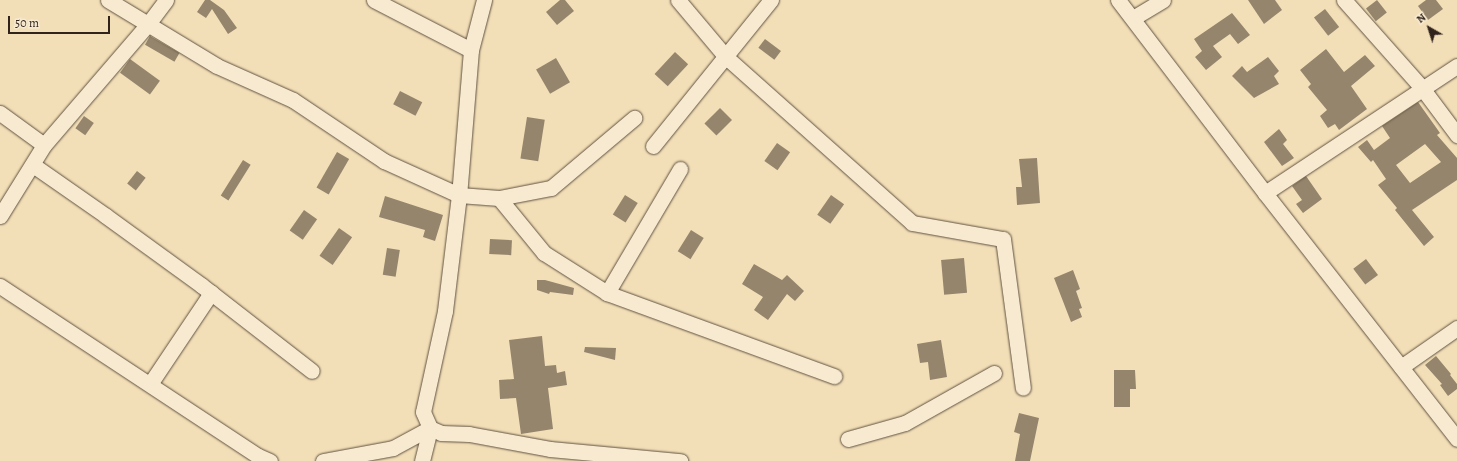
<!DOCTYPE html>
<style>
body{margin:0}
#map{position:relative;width:1457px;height:461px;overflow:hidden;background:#f3dfb7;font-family:Alegreya,serif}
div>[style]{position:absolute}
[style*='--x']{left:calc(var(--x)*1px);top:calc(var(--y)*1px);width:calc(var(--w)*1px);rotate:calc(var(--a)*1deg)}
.building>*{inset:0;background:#95856c;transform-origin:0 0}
.roads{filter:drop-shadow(0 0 1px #605242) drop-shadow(0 0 1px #605242)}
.minor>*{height:15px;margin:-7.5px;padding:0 7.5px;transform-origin:7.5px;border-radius:7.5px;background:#f7ead0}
span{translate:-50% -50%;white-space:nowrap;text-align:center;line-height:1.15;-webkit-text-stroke:3px #f7ead0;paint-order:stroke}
.north{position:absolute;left:1409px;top:8px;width:40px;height:40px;-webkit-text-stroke:3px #f7ead0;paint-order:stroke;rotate:321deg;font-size:11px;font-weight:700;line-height:16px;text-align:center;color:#2f231b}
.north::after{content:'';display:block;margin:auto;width:14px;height:18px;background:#2f231b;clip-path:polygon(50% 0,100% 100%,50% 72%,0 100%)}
.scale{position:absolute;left:8px;top:16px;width:102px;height:18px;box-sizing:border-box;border:2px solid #2f231b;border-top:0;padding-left:5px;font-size:12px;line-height:14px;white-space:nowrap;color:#2f231b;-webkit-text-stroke:3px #f7ead0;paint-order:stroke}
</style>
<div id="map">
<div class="building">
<div style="clip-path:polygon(205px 0,210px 0,224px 10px,237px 28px,228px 34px,212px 9px,206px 18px,197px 12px)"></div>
<div style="clip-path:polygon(560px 0,565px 0,574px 11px,557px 25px,546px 12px)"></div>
<div style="clip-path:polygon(1248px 0,1275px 0,1282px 10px,1264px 24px)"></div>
<div style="left:1377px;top:0;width:16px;height:14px;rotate:52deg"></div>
<div style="clip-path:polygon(1426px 0,1436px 0,1443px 9px,1428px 20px,1418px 6px)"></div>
<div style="left:1325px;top:9px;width:23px;height:14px;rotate:52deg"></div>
<div style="clip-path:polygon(1232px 13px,1250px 35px,1238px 44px,1230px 34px,1213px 46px,1222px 57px,1206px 70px,1195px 57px,1202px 51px,1194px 39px)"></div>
<div style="left:150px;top:36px;width:34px;height:10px;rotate:30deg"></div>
<div style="left:765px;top:39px;width:20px;height:11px;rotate:37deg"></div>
<div style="clip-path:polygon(1326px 49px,1344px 72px,1365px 55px,1375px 66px,1351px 86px,1367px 109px,1339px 130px,1335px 124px,1328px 128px,1320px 116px,1327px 110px,1308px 87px,1311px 84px,1300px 70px)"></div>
<div style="left:675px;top:52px;width:18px;height:30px;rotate:43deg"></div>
<div style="clip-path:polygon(1268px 57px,1279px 71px,1274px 76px,1279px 84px,1254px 98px,1232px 76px,1242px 66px,1247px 72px)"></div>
<div style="left:556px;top:58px;width:28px;height:23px;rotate:60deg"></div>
<div style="left:130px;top:59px;width:37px;height:17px;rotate:36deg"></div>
<div style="left:400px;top:91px;width:25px;height:15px;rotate:27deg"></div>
<div style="clip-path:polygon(evenodd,1418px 102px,1440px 133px,1437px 135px,1457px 158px,1457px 180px,1412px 210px,1434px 237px,1424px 246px,1395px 210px,1397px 208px,1378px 185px,1386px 179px,1373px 160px,1371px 162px,1358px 147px,1367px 140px,1374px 150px,1390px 138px,1382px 126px,1418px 102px,1425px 144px,1441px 162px,1410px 183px,1396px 165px,1425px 144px)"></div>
<div style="left:720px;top:108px;width:17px;height:22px;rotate:45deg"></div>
<div style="left:84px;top:116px;width:12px;height:15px;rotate:35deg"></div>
<div style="left:527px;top:117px;width:18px;height:42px;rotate:9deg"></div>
<div style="clip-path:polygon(1279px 129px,1287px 140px,1283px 144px,1294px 158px,1282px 166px,1264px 142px)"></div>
<div style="left:777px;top:143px;width:16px;height:22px;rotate:35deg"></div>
<div style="left:337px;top:152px;width:14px;height:41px;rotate:30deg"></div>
<div style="clip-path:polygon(1037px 158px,1040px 203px,1017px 205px,1016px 187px,1022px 187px,1019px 159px)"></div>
<div style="left:243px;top:160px;width:9px;height:42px;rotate:32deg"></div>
<div style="left:137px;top:171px;width:11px;height:16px;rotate:38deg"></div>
<div style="clip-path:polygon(1306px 176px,1322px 199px,1303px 213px,1296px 204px,1302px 200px,1292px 186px)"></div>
<div style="left:625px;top:195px;width:15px;height:23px;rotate:32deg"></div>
<div style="left:831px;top:195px;width:16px;height:24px;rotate:35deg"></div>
<div style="clip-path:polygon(385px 196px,443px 215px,435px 241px,423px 237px,425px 230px,379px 217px)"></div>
<div style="left:304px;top:210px;width:16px;height:25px;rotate:35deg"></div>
<div style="left:339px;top:228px;width:16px;height:34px;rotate:35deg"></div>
<div style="left:691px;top:230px;width:15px;height:25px;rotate:32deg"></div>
<div style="left:490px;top:239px;width:22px;height:15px;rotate:3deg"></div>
<div style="left:387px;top:248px;width:13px;height:27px;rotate:9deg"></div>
<div style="left:964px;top:258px;width:35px;height:23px;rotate:85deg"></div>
<div style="left:1366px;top:259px;width:20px;height:16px;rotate:53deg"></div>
<div style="clip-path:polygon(754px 264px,782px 280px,787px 275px,804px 291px,795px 301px,787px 294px,768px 320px,754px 310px,763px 297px,742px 284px)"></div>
<div style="clip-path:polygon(1073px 270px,1080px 289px,1076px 291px,1082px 308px,1079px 309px,1082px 317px,1071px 322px,1054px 278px)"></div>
<div style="clip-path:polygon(537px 280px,545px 280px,574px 288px,573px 295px,550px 292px,549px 294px,537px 290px)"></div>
<div style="clip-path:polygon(542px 336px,545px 366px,556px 365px,557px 373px,565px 371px,567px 385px,548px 388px,553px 429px,521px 434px,516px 398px,500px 399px,499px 380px,514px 379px,509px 340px)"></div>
<div style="clip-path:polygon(941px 340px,947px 377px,930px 380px,928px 362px,920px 363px,917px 344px)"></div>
<div style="clip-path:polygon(585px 347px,616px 348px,615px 360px,584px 352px)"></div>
<div style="clip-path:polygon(1436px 356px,1451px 374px,1450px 375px,1457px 384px,1457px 389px,1448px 396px,1440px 385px,1442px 384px,1425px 365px)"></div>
<div style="clip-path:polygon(1114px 370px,1135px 370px,1136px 389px,1130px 389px,1130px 407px,1114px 407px)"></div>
<div style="clip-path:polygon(1019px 413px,1039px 418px,1030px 461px,1015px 461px,1020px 434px,1014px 432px)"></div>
</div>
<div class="roads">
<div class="minor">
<div style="--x:108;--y:0;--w:127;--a:31.2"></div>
<div style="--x:217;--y:66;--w:83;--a:24.1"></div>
<div style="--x:293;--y:100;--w:110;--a:33.8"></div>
<div style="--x:384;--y:161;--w:82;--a:24.4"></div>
<div style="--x:459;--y:195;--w:40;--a:4.3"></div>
<div style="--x:499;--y:198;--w:53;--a:-10.9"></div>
<div style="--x:551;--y:188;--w:109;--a:-40.1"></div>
<div style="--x:374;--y:0;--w:109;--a:27.3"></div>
<div style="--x:484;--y:0;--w:52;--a:104.6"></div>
<div style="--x:471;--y:50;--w:145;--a:94.7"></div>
<div style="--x:459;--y:195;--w:117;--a:96.9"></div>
<div style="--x:445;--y:311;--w:103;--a:102.3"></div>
<div style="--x:423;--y:412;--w:17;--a:66"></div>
<div style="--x:430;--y:428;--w:12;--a:24"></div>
<div style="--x:441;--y:433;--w:28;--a:2"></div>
<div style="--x:469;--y:434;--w:82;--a:10.5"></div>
<div style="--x:550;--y:449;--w:131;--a:5.3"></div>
<div style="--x:678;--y:0;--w:75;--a:49.9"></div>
<div style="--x:726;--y:57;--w:249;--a:41.7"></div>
<div style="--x:912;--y:223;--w:92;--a:10"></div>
<div style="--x:1003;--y:239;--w:150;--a:82.4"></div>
<div style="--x:1118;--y:0;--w:243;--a:52.7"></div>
<div style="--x:1265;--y:193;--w:312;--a:52"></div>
<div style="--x:1344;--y:0;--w:118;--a:48.4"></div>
<div style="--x:1422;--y:88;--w:59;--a:53.3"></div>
<div style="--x:1133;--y:18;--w:35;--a:-31"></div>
<div style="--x:0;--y:113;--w:54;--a:36"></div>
<div style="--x:653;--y:146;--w:188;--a:-51.1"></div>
<div style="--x:33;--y:165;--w:89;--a:34.9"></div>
<div style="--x:106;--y:216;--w:117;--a:36"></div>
<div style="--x:201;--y:285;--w:140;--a:37.8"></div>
<div style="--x:1265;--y:193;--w:230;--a:-33.5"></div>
<div style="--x:499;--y:198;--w:71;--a:50.7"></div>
<div style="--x:544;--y:253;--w:75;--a:32.4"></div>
<div style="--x:607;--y:293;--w:242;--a:20.1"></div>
<div style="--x:0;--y:216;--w:84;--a:-58.2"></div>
<div style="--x:44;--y:145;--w:160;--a:-49.3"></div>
<div style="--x:148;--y:24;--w:30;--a:-53"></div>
<div style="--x:0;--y:286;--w:309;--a:33.4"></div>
<div style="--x:258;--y:456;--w:13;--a:23"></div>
<div style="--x:607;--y:293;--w:144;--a:-59.5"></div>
<div style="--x:1401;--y:367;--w:68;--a:-34.9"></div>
<div style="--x:150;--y:384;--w:110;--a:-56.2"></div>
<div style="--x:848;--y:439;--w:59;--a:-15.7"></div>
<div style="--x:905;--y:423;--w:102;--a:-29.3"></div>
<div style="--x:323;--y:461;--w:71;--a:-10.5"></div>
<div style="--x:393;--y:448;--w:42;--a:-28.4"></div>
<div style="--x:422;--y:461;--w:34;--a:-76"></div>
</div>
</div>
<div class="north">N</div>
<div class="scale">50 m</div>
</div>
